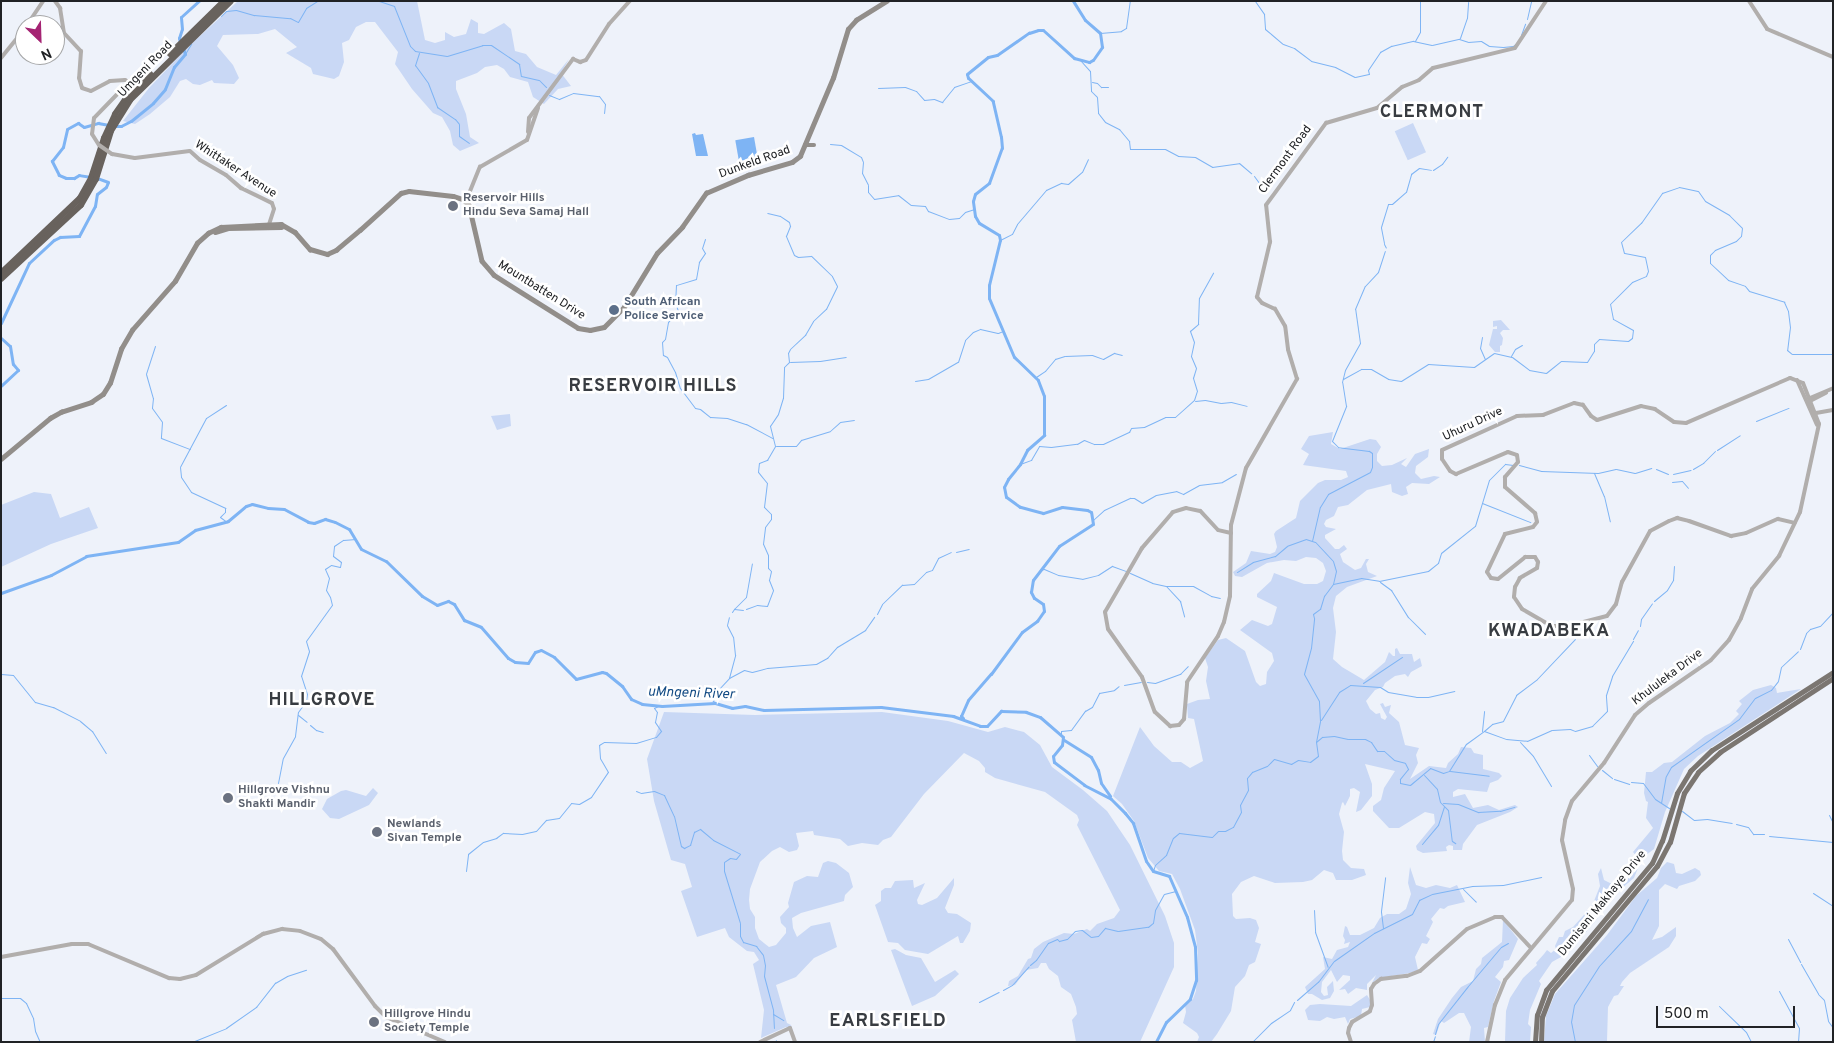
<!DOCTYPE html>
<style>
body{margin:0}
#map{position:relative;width:1834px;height:1043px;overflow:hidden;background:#eef2fa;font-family:Overpass,sans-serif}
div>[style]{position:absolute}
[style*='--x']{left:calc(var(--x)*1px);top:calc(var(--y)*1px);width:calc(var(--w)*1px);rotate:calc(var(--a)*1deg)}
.green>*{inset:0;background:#c9d8f5;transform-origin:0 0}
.water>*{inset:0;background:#7eb4f4;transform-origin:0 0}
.stream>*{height:1px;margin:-0.5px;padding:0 0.5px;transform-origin:0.5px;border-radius:0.5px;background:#7eb4f4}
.river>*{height:3px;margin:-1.5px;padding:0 1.5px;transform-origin:1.5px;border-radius:1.5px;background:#7eb4f4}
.tertiary>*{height:4px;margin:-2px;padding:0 2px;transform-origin:2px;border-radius:2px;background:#b1aeac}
.secondary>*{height:4.5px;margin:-2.25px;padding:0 2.25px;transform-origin:2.25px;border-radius:2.25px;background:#928e8a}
.primary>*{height:5px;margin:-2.5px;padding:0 2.5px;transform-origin:2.5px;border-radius:2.5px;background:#7b7671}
.motorway>*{height:6px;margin:-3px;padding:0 3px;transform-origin:3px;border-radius:3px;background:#68625d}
.tertiary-bridge>*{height:4px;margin:-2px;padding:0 2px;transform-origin:2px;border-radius:2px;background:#b1aeac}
.dots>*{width:14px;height:14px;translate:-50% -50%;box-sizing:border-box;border:2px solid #fff;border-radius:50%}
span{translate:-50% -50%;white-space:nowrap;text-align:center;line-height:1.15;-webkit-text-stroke:5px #fff;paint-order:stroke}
.street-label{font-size:12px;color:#202225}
.worship-label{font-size:12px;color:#5b616d;font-weight:700}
.left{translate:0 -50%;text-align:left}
.service-label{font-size:12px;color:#4e5e75;font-weight:700}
.water-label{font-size:14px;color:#134b84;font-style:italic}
.district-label{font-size:18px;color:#383c41;font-weight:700;letter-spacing:1px}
.frame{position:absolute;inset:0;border:2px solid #202225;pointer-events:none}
.north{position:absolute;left:15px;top:15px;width:50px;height:50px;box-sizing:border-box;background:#fff;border:1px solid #a6a7a8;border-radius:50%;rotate:156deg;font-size:14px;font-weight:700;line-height:20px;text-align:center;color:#202225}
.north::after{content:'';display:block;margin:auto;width:18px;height:22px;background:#a52473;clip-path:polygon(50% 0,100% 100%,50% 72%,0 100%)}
.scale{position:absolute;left:1656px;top:1006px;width:139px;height:22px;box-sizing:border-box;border:2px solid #202225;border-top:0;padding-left:6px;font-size:15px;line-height:18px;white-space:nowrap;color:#202225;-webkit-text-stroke:4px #fff;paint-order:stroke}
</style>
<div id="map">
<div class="green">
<div style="clip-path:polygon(238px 1px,417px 1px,425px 40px,435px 43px,445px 40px,445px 32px,454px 37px,466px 34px,471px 19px,478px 23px,478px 33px,484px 34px,504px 23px,511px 29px,515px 51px,526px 54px,537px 67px,556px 75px,569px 59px,561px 73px,571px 86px,558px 89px,544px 104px,533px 97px,528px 82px,510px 77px,504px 69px,497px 65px,485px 67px,477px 73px,456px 81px,456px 89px,466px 114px,470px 137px,479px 143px,460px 151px,453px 145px,450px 131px,442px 117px,433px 113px,412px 89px,395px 64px,398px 52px,375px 22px,366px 22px,356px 27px,349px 40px,342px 43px,344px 62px,339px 76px,334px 79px,313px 74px,311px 68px,286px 53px,297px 47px,275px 29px,258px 34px,223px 35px,217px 46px,233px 65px,239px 78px,234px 84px,214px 83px,212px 80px,200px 85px,193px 84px,186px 79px,180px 81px,170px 97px,150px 114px,135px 124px,123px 121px,149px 88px,187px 48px)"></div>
<div style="left:1413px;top:123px;width:32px;height:20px;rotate:66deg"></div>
<div style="clip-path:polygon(1501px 320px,1510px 330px,1503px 330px,1500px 333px,1503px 338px,1502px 345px,1500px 346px,1500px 352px,1495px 352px,1489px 345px,1493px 329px,1497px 329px,1497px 326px,1493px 327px,1493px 321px)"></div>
<div style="clip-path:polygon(510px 414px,511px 426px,497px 430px,491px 416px)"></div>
<div style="clip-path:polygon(1333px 432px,1331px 444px,1340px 449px,1370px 439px,1376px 440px,1381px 447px,1377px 454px,1377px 461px,1382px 466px,1392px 465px,1407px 458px,1401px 464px,1406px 467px,1415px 454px,1429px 449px,1428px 457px,1416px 466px,1415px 473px,1421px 479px,1434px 476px,1440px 477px,1429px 484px,1412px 483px,1406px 487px,1408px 494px,1402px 496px,1392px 492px,1391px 484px,1367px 490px,1348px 505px,1338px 507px,1334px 516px,1326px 520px,1324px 524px,1326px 527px,1336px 529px,1325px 535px,1325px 538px,1335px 549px,1339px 549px,1344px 545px,1347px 549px,1340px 554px,1343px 562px,1355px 570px,1361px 568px,1366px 559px,1369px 559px,1366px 564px,1368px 572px,1377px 576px,1347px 587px,1336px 596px,1333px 608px,1336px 632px,1333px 659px,1342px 667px,1364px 680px,1385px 662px,1389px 652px,1393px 656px,1395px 656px,1395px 649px,1397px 648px,1400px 654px,1412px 654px,1414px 662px,1420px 658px,1422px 666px,1411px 672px,1408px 677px,1405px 674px,1395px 676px,1385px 683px,1383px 687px,1375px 690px,1366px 701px,1370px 709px,1376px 714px,1380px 713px,1381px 718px,1385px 720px,1387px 717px,1380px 704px,1383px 703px,1385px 707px,1391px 705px,1389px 713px,1399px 722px,1405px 745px,1419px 748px,1416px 755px,1418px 763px,1410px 779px,1429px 766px,1446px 768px,1448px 763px,1458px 754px,1461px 747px,1471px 748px,1474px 753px,1483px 755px,1483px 769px,1499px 773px,1502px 776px,1498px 780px,1490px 783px,1487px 792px,1458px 789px,1453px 792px,1453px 797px,1465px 794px,1473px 808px,1488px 805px,1499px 810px,1515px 805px,1518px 807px,1510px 812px,1477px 825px,1463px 844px,1462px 850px,1453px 850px,1453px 846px,1449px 845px,1446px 847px,1447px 851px,1423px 853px,1417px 850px,1416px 846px,1435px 823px,1434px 814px,1425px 812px,1399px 828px,1389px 828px,1373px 811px,1373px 806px,1381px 800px,1384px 788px,1395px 771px,1365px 764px,1372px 784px,1372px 796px,1361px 810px,1356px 812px,1360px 792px,1354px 788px,1350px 789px,1350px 796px,1345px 806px,1343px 802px,1342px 803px,1339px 814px,1344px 832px,1342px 851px,1343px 860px,1351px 868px,1364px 869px,1366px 875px,1352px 880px,1336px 880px,1333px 873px,1324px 870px,1312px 880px,1303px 882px,1275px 883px,1254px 876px,1241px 882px,1232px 894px,1233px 916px,1236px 919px,1250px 918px,1256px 920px,1259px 928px,1255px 942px,1261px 944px,1255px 962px,1249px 965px,1245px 976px,1235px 987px,1231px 1011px,1217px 1034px,1211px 1042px,1197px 1042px,1199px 1037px,1197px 1033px,1183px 1023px,1186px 1012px,1185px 1005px,1193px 999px,1196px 991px,1198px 953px,1195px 930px,1180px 889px,1172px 874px,1159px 871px,1148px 858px,1134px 821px,1122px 804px,1113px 796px,1140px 727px,1154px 746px,1172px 762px,1181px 762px,1190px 768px,1203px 761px,1194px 719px,1188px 718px,1187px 704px,1198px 700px,1210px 699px,1206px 681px,1208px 667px,1205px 658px,1218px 640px,1226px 638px,1245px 651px,1256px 682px,1260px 686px,1266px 684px,1267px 672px,1274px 661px,1272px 653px,1240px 630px,1252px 620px,1268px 626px,1272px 624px,1277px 607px,1257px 597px,1257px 594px,1271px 581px,1274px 573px,1304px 584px,1317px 584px,1323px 581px,1326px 571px,1323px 563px,1316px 558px,1306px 557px,1296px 561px,1284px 560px,1267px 563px,1242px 577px,1235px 576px,1233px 572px,1246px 563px,1251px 551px,1270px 554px,1275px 552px,1277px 547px,1274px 534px,1276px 531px,1296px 518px,1300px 501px,1318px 483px,1325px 480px,1341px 480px,1348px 477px,1346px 471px,1303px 465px,1309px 454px,1301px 449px,1309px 436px)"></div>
<div style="clip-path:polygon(34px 492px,51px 494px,60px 518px,89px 507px,98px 528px,51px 544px,1px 567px,1px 505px)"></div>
<div style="clip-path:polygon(1771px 685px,1776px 688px,1777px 693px,1801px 689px,1698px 756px,1684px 769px,1665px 812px,1654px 849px,1642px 858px,1634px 878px,1610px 898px,1597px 919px,1581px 938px,1575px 938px,1560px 947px,1561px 957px,1552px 962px,1539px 981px,1541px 984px,1530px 1010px,1528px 1024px,1531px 1027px,1530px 1042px,1505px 1042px,1506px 1011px,1510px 998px,1523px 978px,1537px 965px,1536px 963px,1544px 954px,1547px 950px,1551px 953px,1556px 949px,1555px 946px,1559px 937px,1563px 937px,1565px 931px,1573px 927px,1592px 906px,1600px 886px,1598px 874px,1601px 868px,1604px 880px,1614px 885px,1637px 861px,1638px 858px,1633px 852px,1653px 828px,1646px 818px,1648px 802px,1646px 801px,1644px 793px,1646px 772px,1652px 772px,1664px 763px,1672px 762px,1705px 736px,1730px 723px,1739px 714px,1736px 711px,1742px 704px,1739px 701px,1753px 690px)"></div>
<div style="clip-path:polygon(664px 712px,755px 715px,882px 712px,948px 721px,988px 732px,1005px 727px,1024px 732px,1040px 745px,1052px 767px,1083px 790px,1107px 811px,1130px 845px,1165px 916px,1174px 943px,1174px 967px,1140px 1042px,1076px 1042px,1072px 1020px,1077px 1014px,1076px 1007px,1071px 994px,1061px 987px,1058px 976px,1049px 969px,1046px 963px,1041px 963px,1038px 968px,1026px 970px,1015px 985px,1008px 986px,1009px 981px,1018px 976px,1028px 959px,1031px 958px,1034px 949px,1043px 942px,1064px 933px,1074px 934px,1087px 929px,1090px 931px,1097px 924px,1114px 918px,1120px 910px,1077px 825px,1079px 820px,1077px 815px,1045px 792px,995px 778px,985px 772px,985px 768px,979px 761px,964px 753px,924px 794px,891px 837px,883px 840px,878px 845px,862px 843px,848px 846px,840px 839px,814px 835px,813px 831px,796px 833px,799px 846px,797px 850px,789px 852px,780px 847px,772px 851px,760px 862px,750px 889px,749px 900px,750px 909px,755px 917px,755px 928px,759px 939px,769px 947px,776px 945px,786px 933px,786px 928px,781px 923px,780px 917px,789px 907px,788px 903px,794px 882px,807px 876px,818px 877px,823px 863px,828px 861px,836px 863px,849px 873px,853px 887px,845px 895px,844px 901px,801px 913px,792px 918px,793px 928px,797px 937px,811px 926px,830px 922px,837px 947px,814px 958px,796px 977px,776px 985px,787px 1023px,791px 1025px,793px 1032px,786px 1027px,761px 1038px,764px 1010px,753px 964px,759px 960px,754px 952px,747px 951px,729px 937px,725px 928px,697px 937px,681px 891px,692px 887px,685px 864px,671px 860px,654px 801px,647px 759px)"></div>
<div style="clip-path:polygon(373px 788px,378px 793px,369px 805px,339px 819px,330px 818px,322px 809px,327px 799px,341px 791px,346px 790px,366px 796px)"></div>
<div style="clip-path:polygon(1667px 862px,1674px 864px,1676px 873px,1682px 874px,1695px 868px,1700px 871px,1701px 875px,1695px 881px,1679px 886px,1677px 889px,1665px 884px,1659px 890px,1659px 926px,1652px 940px,1662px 937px,1676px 927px,1676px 936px,1669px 947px,1630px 973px,1622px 982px,1620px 986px,1624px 986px,1618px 995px,1614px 996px,1608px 1007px,1607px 1042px,1544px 1042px,1546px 1016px,1555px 994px,1607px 935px,1636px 896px,1657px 878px,1661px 868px)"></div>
<div style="clip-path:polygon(1410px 867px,1416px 885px,1426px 888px,1436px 885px,1450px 888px,1457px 885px,1465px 902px,1448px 906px,1444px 909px,1440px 908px,1431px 919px,1433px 922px,1426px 936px,1430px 939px,1427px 944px,1422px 943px,1415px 957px,1418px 970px,1410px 973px,1379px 978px,1372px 983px,1376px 975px,1367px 984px,1367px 990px,1356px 988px,1348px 994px,1345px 989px,1339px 990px,1350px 980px,1350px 976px,1343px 975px,1337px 982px,1331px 970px,1322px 982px,1321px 992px,1324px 996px,1328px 995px,1327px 987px,1333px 981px,1334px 991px,1330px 998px,1322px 1000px,1312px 994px,1308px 994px,1305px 987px,1325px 969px,1323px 957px,1332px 959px,1337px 950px,1348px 947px,1350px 942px,1344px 944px,1345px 940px,1343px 936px,1345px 926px,1347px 927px,1350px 935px,1360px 935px,1374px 928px,1380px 918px,1387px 914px,1399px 914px,1406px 909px,1411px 894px,1408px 883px)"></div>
<div style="clip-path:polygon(954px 878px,954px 885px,945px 908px,948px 913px,957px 914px,971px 923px,970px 931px,963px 943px,960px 943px,958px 936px,928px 954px,905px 950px,898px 943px,888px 942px,875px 905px,881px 901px,881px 891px,885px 888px,891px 888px,895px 881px,913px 880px,914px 888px,925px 883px,917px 900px,918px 904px,922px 905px,937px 898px)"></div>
<div style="clip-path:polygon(1503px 920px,1518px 939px,1509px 960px,1504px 961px,1503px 967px,1495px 977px,1501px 982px,1494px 1001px,1488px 1027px,1484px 1028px,1485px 1042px,1469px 1042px,1471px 1027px,1464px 1013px,1459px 1013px,1444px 1023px,1441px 1021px,1436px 1035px,1433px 1034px,1438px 1019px,1452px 998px,1461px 987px,1473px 981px,1476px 969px,1481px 964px,1482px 958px,1502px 942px)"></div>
<div style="clip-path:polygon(895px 949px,906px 955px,921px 958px,935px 982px,955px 970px,959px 974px,935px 996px,912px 1006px,891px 950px)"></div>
<div style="clip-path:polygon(1367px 995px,1370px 1000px,1370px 1007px,1362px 1009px,1361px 1016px,1350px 1019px,1348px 1024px,1345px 1017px,1334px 1019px,1327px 1017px,1320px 1021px,1308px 1020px,1305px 1010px,1310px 1005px,1320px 1004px,1351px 1006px)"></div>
</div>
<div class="water">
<div style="clip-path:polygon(695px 133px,696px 135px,703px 134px,708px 156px,696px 156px,692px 134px)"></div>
<div style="left:754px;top:137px;width:23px;height:19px;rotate:80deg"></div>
</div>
<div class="stream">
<div style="--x:373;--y:1;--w:5;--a:0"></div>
<div style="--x:379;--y:1;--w:16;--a:18"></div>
<div style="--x:394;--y:6;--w:43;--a:68.2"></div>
<div style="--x:410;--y:46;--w:7;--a:45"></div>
<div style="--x:415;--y:51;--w:32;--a:9"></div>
<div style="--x:447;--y:56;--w:37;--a:-17"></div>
<div style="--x:482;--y:45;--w:9;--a:0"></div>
<div style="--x:491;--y:45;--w:34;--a:34"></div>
<div style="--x:519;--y:64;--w:12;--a:81"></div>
<div style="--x:521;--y:76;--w:18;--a:13"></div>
<div style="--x:539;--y:80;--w:10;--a:45"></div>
<div style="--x:1255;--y:1;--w:16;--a:55"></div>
<div style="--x:1264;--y:14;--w:15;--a:86"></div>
<div style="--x:1265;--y:29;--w:23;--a:40"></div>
<div style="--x:1283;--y:44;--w:12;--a:20"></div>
<div style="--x:1294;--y:48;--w:21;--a:37"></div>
<div style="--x:1311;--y:61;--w:25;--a:14"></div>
<div style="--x:1335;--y:67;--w:22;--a:27"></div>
<div style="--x:1355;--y:77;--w:14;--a:-12"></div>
<div style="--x:1369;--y:74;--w:4;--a:-104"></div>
<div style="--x:1368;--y:70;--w:22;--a:-56"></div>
<div style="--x:1380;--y:52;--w:13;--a:-29"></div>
<div style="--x:1391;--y:46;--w:23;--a:-13"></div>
<div style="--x:1413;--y:41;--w:19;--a:12"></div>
<div style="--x:1432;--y:45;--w:28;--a:-13"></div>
<div style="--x:1459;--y:39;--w:9;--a:18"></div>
<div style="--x:1468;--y:42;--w:13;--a:-4"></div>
<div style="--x:1481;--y:41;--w:9;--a:32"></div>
<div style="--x:1489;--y:46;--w:14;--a:4"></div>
<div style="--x:1503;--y:47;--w:10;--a:-6"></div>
<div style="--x:1513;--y:46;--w:5;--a:-37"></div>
<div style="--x:221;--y:16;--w:7;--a:-45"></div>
<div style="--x:226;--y:11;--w:10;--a:-6"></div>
<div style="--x:236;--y:10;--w:19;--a:16"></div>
<div style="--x:254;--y:15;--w:36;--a:5"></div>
<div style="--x:290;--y:18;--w:9;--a:27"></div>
<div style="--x:298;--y:22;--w:16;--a:-60"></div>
<div style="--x:306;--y:8;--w:13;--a:-32"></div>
<div style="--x:1527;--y:19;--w:18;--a:-77"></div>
<div style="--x:1100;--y:33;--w:21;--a:-5"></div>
<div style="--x:1121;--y:31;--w:6;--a:-31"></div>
<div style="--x:1126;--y:28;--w:27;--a:-82"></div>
<div style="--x:1521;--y:35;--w:12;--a:-70"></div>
<div style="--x:1460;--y:38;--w:21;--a:-71"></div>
<div style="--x:1467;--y:18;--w:16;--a:-86"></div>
<div style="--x:1415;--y:41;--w:10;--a:-61"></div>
<div style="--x:1420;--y:32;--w:31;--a:-90"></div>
<div style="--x:419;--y:53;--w:13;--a:108"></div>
<div style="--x:415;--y:65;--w:22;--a:54"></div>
<div style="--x:428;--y:83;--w:26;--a:69"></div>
<div style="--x:437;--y:107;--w:22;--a:34"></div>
<div style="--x:455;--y:119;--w:6;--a:51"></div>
<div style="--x:459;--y:124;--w:12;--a:90"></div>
<div style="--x:459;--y:136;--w:12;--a:35"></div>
<div style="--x:185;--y:54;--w:12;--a:-59"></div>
<div style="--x:1080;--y:60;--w:15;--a:48"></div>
<div style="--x:1090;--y:71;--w:20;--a:87"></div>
<div style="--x:1091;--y:91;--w:8;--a:45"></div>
<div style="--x:1097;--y:97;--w:16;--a:86"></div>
<div style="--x:1098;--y:113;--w:11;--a:52"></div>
<div style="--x:1105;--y:122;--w:16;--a:27"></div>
<div style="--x:1119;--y:129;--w:16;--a:50"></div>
<div style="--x:1129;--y:141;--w:8;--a:83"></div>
<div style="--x:1130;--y:149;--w:35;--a:0"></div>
<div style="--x:1165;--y:149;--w:15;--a:28"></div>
<div style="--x:1178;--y:156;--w:17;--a:3"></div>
<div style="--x:1195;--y:157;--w:20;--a:30"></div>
<div style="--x:1212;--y:167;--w:27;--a:-8"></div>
<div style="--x:1239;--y:163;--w:16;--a:40"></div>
<div style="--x:1092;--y:82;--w:5;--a:11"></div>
<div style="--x:1097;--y:83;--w:6;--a:45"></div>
<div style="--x:1101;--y:87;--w:7;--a:0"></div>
<div style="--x:878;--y:88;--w:27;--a:-2"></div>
<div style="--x:905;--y:87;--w:12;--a:20"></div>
<div style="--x:916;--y:91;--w:12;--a:48"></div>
<div style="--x:924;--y:100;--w:10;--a:-6"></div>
<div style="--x:934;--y:99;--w:9;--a:21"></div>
<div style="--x:942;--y:102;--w:19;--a:-51"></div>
<div style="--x:954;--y:87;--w:18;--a:-19"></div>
<div style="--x:549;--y:95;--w:11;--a:22"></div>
<div style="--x:559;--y:99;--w:15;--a:-23"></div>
<div style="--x:573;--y:93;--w:26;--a:7"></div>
<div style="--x:599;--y:96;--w:10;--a:53"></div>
<div style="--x:605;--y:104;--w:9;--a:96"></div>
<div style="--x:830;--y:144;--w:11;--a:5"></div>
<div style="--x:841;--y:145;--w:23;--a:31"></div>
<div style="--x:861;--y:157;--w:5;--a:68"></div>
<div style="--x:863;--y:162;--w:11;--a:95"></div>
<div style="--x:862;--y:173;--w:13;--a:63"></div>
<div style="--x:868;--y:185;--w:7;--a:90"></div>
<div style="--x:868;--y:192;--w:9;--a:49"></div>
<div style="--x:874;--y:199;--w:24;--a:-9"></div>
<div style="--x:898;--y:195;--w:16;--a:38"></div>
<div style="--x:911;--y:205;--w:14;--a:4"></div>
<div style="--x:925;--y:206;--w:6;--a:59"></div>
<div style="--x:928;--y:211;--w:22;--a:21"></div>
<div style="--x:949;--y:219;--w:10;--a:-6"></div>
<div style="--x:959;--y:218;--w:8;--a:-45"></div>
<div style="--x:965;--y:212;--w:9;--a:-18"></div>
<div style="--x:1433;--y:170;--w:11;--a:-34"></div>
<div style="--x:1442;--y:164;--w:9;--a:-54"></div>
<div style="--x:1254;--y:176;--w:9;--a:54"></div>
<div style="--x:705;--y:239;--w:9;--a:108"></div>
<div style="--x:702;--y:248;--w:6;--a:59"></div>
<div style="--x:705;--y:253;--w:11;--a:124"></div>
<div style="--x:699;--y:262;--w:17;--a:100"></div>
<div style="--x:696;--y:279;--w:21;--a:163"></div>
<div style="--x:676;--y:285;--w:18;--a:93"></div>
<div style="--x:675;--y:303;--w:9;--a:69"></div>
<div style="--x:678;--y:311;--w:15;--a:132"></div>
<div style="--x:668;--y:322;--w:17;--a:100"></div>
<div style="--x:665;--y:339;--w:4;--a:135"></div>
<div style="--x:662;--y:342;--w:13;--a:86"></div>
<div style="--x:663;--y:355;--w:4;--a:27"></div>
<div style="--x:667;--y:357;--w:17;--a:62"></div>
<div style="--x:675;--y:372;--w:17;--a:73"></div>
<div style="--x:680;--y:388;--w:25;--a:53"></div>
<div style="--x:695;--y:408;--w:5;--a:11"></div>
<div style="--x:700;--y:409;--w:13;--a:39"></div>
<div style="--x:710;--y:417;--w:17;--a:3"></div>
<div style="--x:727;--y:418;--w:20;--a:18"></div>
<div style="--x:746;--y:424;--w:30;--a:28"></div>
<div style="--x:1000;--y:240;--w:13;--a:-27"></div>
<div style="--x:1012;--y:234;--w:11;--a:-63"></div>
<div style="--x:1017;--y:224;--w:45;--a:-49.5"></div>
<div style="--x:1046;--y:190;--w:17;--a:-25"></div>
<div style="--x:1061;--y:183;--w:7;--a:8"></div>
<div style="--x:1068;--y:184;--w:18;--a:-41"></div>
<div style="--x:1082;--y:172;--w:14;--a:-65"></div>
<div style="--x:1384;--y:243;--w:16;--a:-101"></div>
<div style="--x:1381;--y:227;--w:24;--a:-73"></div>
<div style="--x:1388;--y:204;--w:4;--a:0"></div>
<div style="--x:1392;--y:204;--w:18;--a:-41"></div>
<div style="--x:1406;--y:192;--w:19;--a:-74"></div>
<div style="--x:1411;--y:174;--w:10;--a:-37"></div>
<div style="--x:1419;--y:168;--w:12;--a:9"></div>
<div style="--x:1384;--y:244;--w:4;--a:63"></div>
<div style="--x:1482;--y:337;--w:11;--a:100"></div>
<div style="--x:1480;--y:348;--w:12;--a:66"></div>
<div style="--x:155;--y:346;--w:29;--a:108"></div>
<div style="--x:146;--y:374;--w:25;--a:74"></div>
<div style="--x:153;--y:398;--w:10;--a:96"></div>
<div style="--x:152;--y:408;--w:17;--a:54"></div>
<div style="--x:162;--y:422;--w:16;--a:94"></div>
<div style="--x:161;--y:438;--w:31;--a:21"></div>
<div style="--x:1511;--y:356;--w:8;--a:-60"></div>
<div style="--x:1515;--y:349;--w:8;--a:-30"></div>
<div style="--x:790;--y:362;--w:30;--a:-2"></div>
<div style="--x:820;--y:361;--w:26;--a:-9"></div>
<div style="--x:1036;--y:377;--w:11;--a:-34"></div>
<div style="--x:1045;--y:371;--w:16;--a:-50"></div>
<div style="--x:1055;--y:359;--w:10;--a:-17"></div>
<div style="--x:1065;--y:356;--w:27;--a:-2"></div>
<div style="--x:1092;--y:355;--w:12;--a:20"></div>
<div style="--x:1103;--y:359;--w:13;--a:-29"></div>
<div style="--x:1114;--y:353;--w:8;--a:14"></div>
<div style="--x:1343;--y:379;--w:21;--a:-29"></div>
<div style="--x:1361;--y:369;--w:10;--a:0"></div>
<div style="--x:1371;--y:369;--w:20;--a:30"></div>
<div style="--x:1388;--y:379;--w:13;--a:9"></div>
<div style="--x:1401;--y:381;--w:32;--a:-32"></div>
<div style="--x:1428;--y:364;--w:46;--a:3.7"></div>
<div style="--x:1474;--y:367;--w:24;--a:-35"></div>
<div style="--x:1494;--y:353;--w:18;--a:13"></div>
<div style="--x:1512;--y:357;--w:21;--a:37"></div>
<div style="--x:1529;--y:370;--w:17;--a:10"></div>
<div style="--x:1546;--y:373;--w:19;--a:-39"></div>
<div style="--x:1561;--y:361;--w:26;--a:2"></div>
<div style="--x:1587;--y:362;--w:13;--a:-58"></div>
<div style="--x:1594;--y:351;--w:7;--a:-90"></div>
<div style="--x:1594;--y:344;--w:7;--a:-45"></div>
<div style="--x:1599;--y:339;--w:29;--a:4"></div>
<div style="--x:1628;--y:341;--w:5;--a:-37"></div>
<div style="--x:1632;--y:338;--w:8;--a:-83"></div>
<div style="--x:1633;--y:330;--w:23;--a:-151"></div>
<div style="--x:1613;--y:319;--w:15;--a:-101"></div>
<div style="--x:1610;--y:304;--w:31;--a:-45"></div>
<div style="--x:1632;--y:282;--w:15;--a:-23"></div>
<div style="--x:1646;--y:276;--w:5;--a:-68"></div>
<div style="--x:1648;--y:271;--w:14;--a:-102"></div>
<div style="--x:1645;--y:257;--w:21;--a:-169"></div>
<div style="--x:1624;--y:253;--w:11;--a:-105"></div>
<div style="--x:1621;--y:242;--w:28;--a:-44"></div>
<div style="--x:1641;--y:223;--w:37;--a:-55"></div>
<div style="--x:1662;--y:193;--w:18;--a:-19"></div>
<div style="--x:1679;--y:187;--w:19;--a:12"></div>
<div style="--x:1698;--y:191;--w:12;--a:55"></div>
<div style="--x:1705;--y:201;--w:28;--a:30"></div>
<div style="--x:1729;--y:215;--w:18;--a:45"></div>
<div style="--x:1742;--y:228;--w:8;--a:97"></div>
<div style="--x:1741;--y:236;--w:7;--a:135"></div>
<div style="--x:1736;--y:241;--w:23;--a:157"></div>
<div style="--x:1715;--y:250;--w:7;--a:135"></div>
<div style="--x:1710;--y:255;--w:8;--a:90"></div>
<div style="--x:1710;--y:263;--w:25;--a:43"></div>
<div style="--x:1728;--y:280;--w:18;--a:19"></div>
<div style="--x:1745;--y:286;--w:6;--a:51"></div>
<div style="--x:1749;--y:291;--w:37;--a:17"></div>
<div style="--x:1784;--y:302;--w:10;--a:66"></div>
<div style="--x:1788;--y:311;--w:16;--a:83"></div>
<div style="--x:1790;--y:327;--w:23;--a:97"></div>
<div style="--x:1787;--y:350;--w:6;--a:39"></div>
<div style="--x:1792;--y:354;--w:41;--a:0"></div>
<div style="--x:915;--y:381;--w:13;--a:-9"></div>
<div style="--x:928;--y:379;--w:34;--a:-30"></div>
<div style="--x:958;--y:362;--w:23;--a:-72"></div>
<div style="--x:965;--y:340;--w:11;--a:-45"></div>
<div style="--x:973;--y:332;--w:8;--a:-23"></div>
<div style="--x:980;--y:329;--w:18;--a:13"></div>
<div style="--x:998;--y:333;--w:5;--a:-22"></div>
<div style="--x:1195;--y:401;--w:10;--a:-6"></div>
<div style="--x:1205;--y:400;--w:16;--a:11"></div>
<div style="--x:1221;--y:403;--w:10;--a:-6"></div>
<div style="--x:1231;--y:402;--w:16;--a:14"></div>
<div style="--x:226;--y:405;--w:24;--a:147"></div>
<div style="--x:206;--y:418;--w:55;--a:118"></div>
<div style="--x:180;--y:467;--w:10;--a:84"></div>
<div style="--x:181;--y:477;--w:18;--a:56"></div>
<div style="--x:191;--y:492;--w:38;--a:25"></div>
<div style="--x:225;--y:508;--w:4;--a:90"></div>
<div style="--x:225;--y:512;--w:7;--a:135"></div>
<div style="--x:220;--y:517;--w:9;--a:36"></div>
<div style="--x:1756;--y:421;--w:35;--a:-22"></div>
<div style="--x:776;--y:446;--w:20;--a:0"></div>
<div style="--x:796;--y:446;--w:8;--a:-50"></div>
<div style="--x:801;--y:440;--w:30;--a:-17"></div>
<div style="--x:830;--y:431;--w:13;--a:-42"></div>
<div style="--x:840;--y:422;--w:14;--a:-8"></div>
<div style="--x:1717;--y:450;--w:27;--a:-33"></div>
<div style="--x:1020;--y:464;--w:12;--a:-20"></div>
<div style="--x:1031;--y:460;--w:16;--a:-60"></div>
<div style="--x:1039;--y:446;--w:12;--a:5"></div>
<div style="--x:1051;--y:447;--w:26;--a:-7"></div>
<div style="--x:1077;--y:444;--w:8;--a:-30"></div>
<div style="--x:1084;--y:440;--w:11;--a:22"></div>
<div style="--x:1094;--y:444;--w:9;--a:0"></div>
<div style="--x:1103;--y:444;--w:29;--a:-25"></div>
<div style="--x:1129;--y:432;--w:4;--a:-63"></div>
<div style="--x:1131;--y:428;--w:13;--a:-4"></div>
<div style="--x:1144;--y:427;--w:23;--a:-25"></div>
<div style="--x:1165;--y:417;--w:10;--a:0"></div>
<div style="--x:1175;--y:417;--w:25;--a:-42"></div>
<div style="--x:1194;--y:400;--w:9;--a:-72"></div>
<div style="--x:1197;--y:391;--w:14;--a:-107"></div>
<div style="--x:1193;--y:378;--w:10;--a:-73"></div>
<div style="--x:1196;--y:368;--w:13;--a:-113"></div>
<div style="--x:1191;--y:356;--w:14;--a:-78"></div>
<div style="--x:1194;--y:342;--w:12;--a:-110"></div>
<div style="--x:1190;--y:331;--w:11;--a:-41"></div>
<div style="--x:1198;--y:324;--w:26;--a:-88"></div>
<div style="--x:1199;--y:298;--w:29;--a:-61"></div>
<div style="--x:1519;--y:465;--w:23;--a:15"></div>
<div style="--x:1541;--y:471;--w:57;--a:2"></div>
<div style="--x:1598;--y:473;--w:18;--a:-13"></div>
<div style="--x:1616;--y:469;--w:19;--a:12"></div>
<div style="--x:1635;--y:473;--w:17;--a:-17"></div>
<div style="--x:1656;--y:469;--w:13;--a:23"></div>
<div style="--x:1693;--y:469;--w:12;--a:-31"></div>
<div style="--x:1703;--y:463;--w:17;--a:-45"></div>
<div style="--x:1594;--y:473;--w:25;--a:67"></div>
<div style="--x:1604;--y:496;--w:26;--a:77"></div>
<div style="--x:1673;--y:474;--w:18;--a:-13"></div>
<div style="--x:1672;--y:482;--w:10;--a:-6"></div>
<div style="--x:1682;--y:481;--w:9;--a:49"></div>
<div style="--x:1482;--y:503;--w:52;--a:21.6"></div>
<div style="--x:1093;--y:520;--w:15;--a:-42"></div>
<div style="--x:1104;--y:510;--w:29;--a:-25"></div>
<div style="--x:1130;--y:498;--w:4;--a:0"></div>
<div style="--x:1134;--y:498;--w:9;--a:32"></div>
<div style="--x:1142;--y:503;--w:16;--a:-30"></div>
<div style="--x:1156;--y:495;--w:20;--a:-11"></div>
<div style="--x:1176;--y:491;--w:8;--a:23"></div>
<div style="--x:1183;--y:494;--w:18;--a:-29"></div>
<div style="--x:1199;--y:485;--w:23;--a:-7"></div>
<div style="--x:1222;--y:482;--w:16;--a:-30"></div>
<div style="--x:1312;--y:541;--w:35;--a:-77"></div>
<div style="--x:1320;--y:507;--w:15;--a:-58"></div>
<div style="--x:1328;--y:494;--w:47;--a:-27.6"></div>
<div style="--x:1370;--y:472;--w:5;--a:-68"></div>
<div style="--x:1372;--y:467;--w:14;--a:-90"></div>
<div style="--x:1372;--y:453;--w:4;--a:-146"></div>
<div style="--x:1369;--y:451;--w:31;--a:-173"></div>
<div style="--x:1338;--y:447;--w:8;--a:-135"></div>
<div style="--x:1332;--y:441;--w:38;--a:-68"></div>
<div style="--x:1346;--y:406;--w:24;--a:-99"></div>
<div style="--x:1342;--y:382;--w:12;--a:-76"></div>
<div style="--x:1345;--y:370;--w:31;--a:-61"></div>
<div style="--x:1360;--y:343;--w:34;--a:-98"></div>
<div style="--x:1355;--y:309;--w:25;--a:-67"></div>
<div style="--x:1365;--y:286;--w:19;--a:-47"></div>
<div style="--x:1378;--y:272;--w:22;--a:-72"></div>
<div style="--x:956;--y:552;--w:13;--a:-13"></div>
<div style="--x:1040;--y:570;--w:4;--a:-14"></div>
<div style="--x:1044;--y:569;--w:15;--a:23"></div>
<div style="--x:1058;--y:575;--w:24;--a:9"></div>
<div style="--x:1082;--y:579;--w:16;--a:-14"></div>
<div style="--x:1098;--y:575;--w:17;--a:-33"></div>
<div style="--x:1112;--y:566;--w:15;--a:20"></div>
<div style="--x:1130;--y:573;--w:24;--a:24"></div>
<div style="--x:1152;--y:583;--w:14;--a:12"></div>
<div style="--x:1166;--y:586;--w:27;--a:0"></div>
<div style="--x:1193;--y:586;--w:21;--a:29"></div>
<div style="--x:1211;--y:596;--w:9;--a:13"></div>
<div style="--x:1380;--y:582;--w:14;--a:36"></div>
<div style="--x:1391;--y:590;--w:32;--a:58"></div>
<div style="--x:1408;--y:617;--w:24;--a:45"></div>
<div style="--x:1333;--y:584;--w:29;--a:-12"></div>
<div style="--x:1361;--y:578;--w:18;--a:9"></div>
<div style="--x:1379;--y:581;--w:50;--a:-11.5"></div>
<div style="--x:1428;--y:571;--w:13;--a:-39"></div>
<div style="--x:1438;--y:563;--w:10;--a:-73"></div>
<div style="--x:1441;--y:553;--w:43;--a:-38.5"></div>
<div style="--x:1475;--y:526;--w:48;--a:-73.1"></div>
<div style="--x:1489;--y:480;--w:23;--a:-45"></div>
<div style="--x:1505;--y:464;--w:8;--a:7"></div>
<div style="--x:1166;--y:586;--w:21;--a:47"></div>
<div style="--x:1180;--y:601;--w:16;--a:75"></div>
<div style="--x:1654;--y:601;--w:17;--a:-40"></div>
<div style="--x:1667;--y:590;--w:12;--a:-59"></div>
<div style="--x:1673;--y:580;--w:14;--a:-86"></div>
<div style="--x:734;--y:609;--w:17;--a:-45"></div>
<div style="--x:746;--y:597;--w:34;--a:-80"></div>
<div style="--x:746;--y:609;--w:12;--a:-20"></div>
<div style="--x:757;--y:605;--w:10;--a:6"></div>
<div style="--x:767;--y:606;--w:17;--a:-69"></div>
<div style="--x:773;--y:590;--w:11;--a:-112"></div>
<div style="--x:769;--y:580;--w:9;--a:-77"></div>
<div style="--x:771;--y:571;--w:4;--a:-135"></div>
<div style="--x:768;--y:568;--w:13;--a:-90"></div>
<div style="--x:768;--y:555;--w:12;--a:-114"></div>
<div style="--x:763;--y:544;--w:17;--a:-83"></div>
<div style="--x:765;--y:527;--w:10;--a:-53"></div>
<div style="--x:771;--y:519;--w:5;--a:-90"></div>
<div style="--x:771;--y:514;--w:10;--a:-135"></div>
<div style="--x:764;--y:507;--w:24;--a:-83"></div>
<div style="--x:767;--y:483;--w:14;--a:-129"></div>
<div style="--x:758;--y:472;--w:9;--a:-84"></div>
<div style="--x:759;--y:463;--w:9;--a:-21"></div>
<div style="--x:767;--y:460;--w:16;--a:-60"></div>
<div style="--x:775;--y:446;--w:21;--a:-104"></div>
<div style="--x:770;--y:426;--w:14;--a:-56"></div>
<div style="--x:778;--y:414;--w:17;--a:-73"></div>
<div style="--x:783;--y:398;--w:31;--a:-88"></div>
<div style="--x:784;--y:367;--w:7;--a:-45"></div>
<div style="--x:789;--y:362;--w:9;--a:-96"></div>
<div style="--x:788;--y:353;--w:4;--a:-63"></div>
<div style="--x:790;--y:349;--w:21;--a:-43"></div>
<div style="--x:805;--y:335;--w:16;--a:-60"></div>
<div style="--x:813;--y:321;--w:18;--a:-43"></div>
<div style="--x:826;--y:309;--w:25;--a:-64"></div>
<div style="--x:837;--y:286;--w:11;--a:-117"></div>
<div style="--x:832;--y:276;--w:29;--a:-136"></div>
<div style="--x:811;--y:256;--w:13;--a:176"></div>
<div style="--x:798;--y:257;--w:4;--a:-153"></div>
<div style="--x:794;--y:255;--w:21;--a:-113"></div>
<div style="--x:786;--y:236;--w:11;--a:-68"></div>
<div style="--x:790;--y:226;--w:4;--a:-104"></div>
<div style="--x:789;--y:222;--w:11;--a:-146"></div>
<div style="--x:780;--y:216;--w:13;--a:-167"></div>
<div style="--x:732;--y:612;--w:4;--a:-56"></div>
<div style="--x:734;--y:609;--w:9;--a:6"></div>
<div style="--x:877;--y:614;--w:11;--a:-63"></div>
<div style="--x:882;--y:604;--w:28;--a:-44"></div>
<div style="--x:902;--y:585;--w:12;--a:-5"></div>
<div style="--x:914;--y:584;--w:17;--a:-45"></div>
<div style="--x:926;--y:572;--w:6;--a:-18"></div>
<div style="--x:932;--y:570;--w:13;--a:-63"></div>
<div style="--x:938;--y:558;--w:14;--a:-25"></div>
<div style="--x:1640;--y:626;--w:7;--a:-82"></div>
<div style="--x:1641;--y:619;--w:19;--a:-55"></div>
<div style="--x:1633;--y:639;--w:10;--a:-61"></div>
<div style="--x:1800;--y:649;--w:17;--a:-69"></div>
<div style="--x:1806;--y:633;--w:6;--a:-45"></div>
<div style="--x:1810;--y:629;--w:10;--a:-17"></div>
<div style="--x:1820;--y:626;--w:19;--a:-47"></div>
<div style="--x:1;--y:674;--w:12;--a:5"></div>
<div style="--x:13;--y:675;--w:35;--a:51"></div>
<div style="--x:35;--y:702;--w:19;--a:16"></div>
<div style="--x:53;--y:707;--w:30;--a:27"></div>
<div style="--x:80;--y:721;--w:16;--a:40"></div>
<div style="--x:92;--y:731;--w:26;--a:58"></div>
<div style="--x:729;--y:678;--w:17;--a:-28"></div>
<div style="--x:744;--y:670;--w:8;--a:14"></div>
<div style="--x:752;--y:672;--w:16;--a:-15"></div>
<div style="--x:767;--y:668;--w:49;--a:-4.7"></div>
<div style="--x:816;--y:664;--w:13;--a:-29"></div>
<div style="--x:827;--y:658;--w:15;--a:-48"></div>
<div style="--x:837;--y:647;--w:33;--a:-31"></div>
<div style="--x:865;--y:630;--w:16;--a:-55"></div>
<div style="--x:1147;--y:682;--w:8;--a:7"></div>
<div style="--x:1155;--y:683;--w:27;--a:-20"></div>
<div style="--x:1180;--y:674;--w:11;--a:-45"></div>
<div style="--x:1363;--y:683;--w:47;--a:-33.7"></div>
<div style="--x:1124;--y:685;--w:17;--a:-10"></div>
<div style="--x:720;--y:704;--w:8;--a:-157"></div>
<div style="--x:713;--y:701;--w:11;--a:-68"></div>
<div style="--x:717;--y:691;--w:18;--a:-47"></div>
<div style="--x:729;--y:678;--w:24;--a:-75"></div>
<div style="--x:735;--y:655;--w:18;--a:-96"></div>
<div style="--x:733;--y:637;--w:13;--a:-117"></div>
<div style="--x:727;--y:625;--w:8;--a:-76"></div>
<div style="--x:298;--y:715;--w:11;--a:38"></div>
<div style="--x:1321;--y:720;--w:33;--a:-57"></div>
<div style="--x:1339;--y:692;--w:13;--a:-32"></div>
<div style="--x:1350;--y:685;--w:30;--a:4"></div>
<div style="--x:1380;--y:687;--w:9;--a:32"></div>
<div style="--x:1388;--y:692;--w:28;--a:10"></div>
<div style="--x:1416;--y:697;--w:12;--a:0"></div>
<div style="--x:1428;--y:697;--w:27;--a:-13"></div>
<div style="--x:310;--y:725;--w:8;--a:40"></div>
<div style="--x:316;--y:730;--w:7;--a:16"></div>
<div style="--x:1482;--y:731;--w:20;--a:-84"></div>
<div style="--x:1484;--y:731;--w:11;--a:-41"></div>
<div style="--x:1492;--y:724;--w:11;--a:-15"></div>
<div style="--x:1503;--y:721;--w:29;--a:-63"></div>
<div style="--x:1516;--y:695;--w:26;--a:-37"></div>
<div style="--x:1537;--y:679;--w:55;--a:-46.5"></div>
<div style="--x:1061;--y:735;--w:4;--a:-90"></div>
<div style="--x:1061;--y:731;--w:10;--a:-6"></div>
<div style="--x:1071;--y:730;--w:24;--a:-54"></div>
<div style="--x:1085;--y:711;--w:8;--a:-30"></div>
<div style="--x:1092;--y:707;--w:16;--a:-63"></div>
<div style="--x:1099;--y:693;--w:15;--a:-11"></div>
<div style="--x:1114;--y:690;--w:6;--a:-39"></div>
<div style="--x:1316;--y:742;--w:8;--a:-40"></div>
<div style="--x:1322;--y:737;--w:12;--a:-5"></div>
<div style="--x:1334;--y:736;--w:14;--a:12"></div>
<div style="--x:1348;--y:739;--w:17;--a:0"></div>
<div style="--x:1365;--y:739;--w:7;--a:27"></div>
<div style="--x:1371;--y:742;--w:11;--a:56"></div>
<div style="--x:1377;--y:751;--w:7;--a:0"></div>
<div style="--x:1384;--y:751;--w:13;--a:42"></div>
<div style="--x:1394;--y:760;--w:11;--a:15"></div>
<div style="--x:1405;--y:763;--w:7;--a:63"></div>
<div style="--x:1408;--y:769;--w:13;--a:129"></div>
<div style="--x:1400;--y:779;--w:4;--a:90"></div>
<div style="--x:1400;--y:783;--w:10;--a:11"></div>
<div style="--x:1410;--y:785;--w:26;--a:-40"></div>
<div style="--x:1430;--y:768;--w:14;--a:21"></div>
<div style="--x:1443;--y:773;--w:6;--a:-18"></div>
<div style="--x:1449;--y:771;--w:32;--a:-58"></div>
<div style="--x:1466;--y:744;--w:22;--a:-36"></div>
<div style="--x:1484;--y:731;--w:23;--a:20"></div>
<div style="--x:1506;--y:739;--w:21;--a:5"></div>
<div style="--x:1527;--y:741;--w:27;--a:-24"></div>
<div style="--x:1552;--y:730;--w:18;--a:-3"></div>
<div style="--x:1570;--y:729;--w:5;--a:22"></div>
<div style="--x:1575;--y:731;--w:18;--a:-16"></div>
<div style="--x:1592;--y:726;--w:21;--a:-45"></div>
<div style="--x:1607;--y:711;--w:16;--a:-94"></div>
<div style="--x:1606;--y:695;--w:20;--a:-72"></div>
<div style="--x:1612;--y:676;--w:41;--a:-59"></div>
<div style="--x:1520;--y:742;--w:19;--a:47"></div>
<div style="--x:1533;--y:756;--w:35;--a:59"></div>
<div style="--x:1589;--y:755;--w:14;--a:54"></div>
<div style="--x:1602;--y:770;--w:13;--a:39"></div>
<div style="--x:1450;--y:771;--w:39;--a:7"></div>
<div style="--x:1424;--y:775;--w:19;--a:47"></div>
<div style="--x:1437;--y:789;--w:13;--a:77"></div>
<div style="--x:1440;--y:802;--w:11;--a:45"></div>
<div style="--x:1448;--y:810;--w:31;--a:83"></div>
<div style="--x:1452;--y:841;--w:4;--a:34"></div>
<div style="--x:1614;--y:779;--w:16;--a:18"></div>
<div style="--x:1631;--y:782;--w:12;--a:5"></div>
<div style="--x:1643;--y:783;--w:20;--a:53"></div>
<div style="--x:1655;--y:799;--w:17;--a:33"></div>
<div style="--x:278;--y:783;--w:25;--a:-79"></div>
<div style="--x:283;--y:758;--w:25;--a:-61"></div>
<div style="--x:295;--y:736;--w:24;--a:-83"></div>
<div style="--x:298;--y:712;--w:14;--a:-54"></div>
<div style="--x:306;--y:701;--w:7;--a:-82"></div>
<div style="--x:307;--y:694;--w:19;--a:-108"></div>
<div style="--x:301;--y:676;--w:26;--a:-72"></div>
<div style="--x:309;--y:651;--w:10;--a:-107"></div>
<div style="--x:306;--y:641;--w:44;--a:-54.2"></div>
<div style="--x:332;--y:605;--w:8;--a:-104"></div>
<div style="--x:330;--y:597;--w:8;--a:-120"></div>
<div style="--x:326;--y:590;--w:12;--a:-76"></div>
<div style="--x:329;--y:578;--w:10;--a:-114"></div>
<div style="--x:325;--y:569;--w:7;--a:-34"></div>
<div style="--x:331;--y:565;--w:9;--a:13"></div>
<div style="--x:340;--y:567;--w:5;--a:-79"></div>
<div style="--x:341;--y:562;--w:10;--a:-143"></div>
<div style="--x:333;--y:556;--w:10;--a:-84"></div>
<div style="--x:334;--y:546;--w:11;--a:-34"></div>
<div style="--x:343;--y:540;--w:13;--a:-4"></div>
<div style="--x:636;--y:791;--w:5;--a:22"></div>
<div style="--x:641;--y:793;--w:13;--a:-9"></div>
<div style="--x:654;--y:791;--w:11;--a:22"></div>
<div style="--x:664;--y:795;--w:23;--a:65"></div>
<div style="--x:674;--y:816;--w:31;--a:77"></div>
<div style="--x:681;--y:846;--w:4;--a:34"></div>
<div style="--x:684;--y:848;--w:7;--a:-27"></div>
<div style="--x:690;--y:845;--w:14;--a:-73"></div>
<div style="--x:694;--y:832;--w:7;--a:-27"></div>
<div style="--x:700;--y:829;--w:17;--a:40"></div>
<div style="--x:713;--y:840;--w:30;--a:27"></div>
<div style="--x:740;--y:854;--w:6;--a:129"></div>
<div style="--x:736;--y:859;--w:6;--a:-171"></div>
<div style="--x:730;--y:858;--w:7;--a:146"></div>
<div style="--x:724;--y:862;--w:9;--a:90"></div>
<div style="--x:724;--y:871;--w:54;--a:72.9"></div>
<div style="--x:740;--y:923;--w:13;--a:90"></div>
<div style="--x:740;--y:936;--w:7;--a:63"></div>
<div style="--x:743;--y:942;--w:14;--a:17"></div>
<div style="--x:756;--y:946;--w:11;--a:52"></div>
<div style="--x:763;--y:955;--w:10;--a:79"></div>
<div style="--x:765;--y:965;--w:11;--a:95"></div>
<div style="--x:764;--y:976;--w:35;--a:75"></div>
<div style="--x:773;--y:1010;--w:18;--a:87"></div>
<div style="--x:1443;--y:803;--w:15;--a:4"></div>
<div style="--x:1458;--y:804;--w:22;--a:22"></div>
<div style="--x:1478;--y:812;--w:22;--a:-3"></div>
<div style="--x:1500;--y:811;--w:15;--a:-16"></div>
<div style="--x:1661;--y:803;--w:27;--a:-80"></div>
<div style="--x:1666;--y:776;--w:10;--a:-61"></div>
<div style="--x:1671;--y:767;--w:83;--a:-35.2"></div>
<div style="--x:1739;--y:719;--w:26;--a:-53"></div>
<div style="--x:1755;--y:698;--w:18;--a:-27"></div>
<div style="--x:1771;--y:690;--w:11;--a:-52"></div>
<div style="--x:1778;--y:681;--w:14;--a:-78"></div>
<div style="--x:1781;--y:667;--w:23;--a:-43"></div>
<div style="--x:1682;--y:811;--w:15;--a:37"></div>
<div style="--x:1694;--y:820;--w:13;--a:-4"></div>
<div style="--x:1707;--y:819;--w:25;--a:9"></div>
<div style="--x:1829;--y:815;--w:9;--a:63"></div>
<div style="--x:1736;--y:824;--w:12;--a:14"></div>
<div style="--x:1748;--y:827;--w:9;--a:54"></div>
<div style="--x:1753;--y:834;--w:11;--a:0"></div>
<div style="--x:1769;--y:836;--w:64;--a:5.4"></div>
<div style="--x:1422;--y:844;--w:25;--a:-50"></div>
<div style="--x:1438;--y:825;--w:19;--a:-72"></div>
<div style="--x:466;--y:871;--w:17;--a:-83"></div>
<div style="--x:468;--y:854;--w:19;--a:-39"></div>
<div style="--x:483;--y:842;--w:14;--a:-17"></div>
<div style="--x:496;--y:838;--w:9;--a:-36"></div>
<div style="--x:503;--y:833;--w:19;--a:3"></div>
<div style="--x:522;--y:834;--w:14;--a:-12"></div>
<div style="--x:536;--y:831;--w:15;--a:-48"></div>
<div style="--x:546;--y:820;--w:13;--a:-9"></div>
<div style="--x:559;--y:818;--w:19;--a:-51"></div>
<div style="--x:571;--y:803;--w:8;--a:7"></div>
<div style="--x:579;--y:804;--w:14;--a:-30"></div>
<div style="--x:591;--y:797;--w:30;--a:-56"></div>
<div style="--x:608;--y:772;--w:16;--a:-120"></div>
<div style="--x:600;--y:758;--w:13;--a:-94"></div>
<div style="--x:599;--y:745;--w:6;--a:-31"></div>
<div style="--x:604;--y:742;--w:32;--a:2"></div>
<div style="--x:636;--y:743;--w:21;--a:-17"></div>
<div style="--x:656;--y:737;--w:8;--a:-50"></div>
<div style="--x:661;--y:731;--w:11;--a:-124"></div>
<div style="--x:655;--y:722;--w:10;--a:-79"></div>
<div style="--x:657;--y:712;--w:5;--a:-127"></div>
<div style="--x:654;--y:708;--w:4;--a:-27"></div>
<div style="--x:1153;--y:871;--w:6;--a:-72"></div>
<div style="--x:1155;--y:865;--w:15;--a:-42"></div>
<div style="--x:1166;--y:855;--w:18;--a:-68"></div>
<div style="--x:1173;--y:838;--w:8;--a:-40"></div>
<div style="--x:1179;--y:833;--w:33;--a:7"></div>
<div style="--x:1212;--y:837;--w:8;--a:-45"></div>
<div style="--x:1218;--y:831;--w:7;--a:0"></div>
<div style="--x:1225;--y:831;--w:9;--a:-27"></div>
<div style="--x:1233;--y:827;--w:17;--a:-62"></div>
<div style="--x:1241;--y:812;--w:7;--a:-98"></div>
<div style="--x:1240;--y:805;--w:17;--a:-62"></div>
<div style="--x:1248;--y:790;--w:12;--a:-95"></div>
<div style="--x:1247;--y:778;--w:8;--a:-50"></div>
<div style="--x:1252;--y:772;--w:16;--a:-22"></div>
<div style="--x:1267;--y:766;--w:10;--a:-45"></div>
<div style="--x:1274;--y:759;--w:18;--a:16"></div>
<div style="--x:1291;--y:764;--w:8;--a:-30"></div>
<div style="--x:1298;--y:760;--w:12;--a:9"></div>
<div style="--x:1310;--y:762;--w:10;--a:-37"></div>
<div style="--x:1318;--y:756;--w:14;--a:-98"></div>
<div style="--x:1316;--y:742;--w:21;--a:-79"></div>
<div style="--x:1320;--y:721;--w:20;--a:-93"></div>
<div style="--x:1319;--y:701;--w:31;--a:-119"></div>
<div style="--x:1304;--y:674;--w:27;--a:-75"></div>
<div style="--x:1311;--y:648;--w:30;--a:-84"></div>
<div style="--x:1314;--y:618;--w:4;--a:-104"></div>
<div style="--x:1313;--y:614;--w:9;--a:-36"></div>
<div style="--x:1320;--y:609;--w:14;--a:-73"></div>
<div style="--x:1324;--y:596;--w:15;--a:-53"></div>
<div style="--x:1333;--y:584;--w:13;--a:-77"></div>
<div style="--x:1336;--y:571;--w:10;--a:-107"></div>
<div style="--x:1333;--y:561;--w:26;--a:-133"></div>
<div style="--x:1315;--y:542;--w:9;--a:-162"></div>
<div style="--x:1306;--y:539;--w:20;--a:160"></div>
<div style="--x:1287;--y:546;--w:16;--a:140"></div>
<div style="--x:1275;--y:556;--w:23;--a:165"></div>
<div style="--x:1253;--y:562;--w:19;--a:148"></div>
<div style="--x:1463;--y:889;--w:18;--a:45"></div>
<div style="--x:1813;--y:893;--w:24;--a:33"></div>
<div style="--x:1314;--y:910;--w:22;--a:87"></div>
<div style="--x:1315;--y:932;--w:37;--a:70"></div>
<div style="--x:1383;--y:928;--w:17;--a:-97"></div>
<div style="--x:1381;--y:911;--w:34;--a:-83"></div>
<div style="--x:1788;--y:939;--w:26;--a:62"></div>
<div style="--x:1801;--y:964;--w:34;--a:60"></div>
<div style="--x:1818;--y:994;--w:8;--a:45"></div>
<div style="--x:1824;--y:1000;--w:21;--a:79"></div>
<div style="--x:1828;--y:1021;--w:9;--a:54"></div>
<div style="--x:1030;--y:965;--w:8;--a:-40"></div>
<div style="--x:1036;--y:960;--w:21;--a:-55"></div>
<div style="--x:1048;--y:943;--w:10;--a:-24"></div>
<div style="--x:1057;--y:939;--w:3;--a:45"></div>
<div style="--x:1059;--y:941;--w:8;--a:-14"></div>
<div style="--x:1067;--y:939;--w:11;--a:-45"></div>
<div style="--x:1075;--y:931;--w:7;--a:-8"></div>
<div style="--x:1082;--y:930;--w:11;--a:38"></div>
<div style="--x:1091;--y:937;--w:7;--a:-8"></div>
<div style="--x:1098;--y:936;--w:11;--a:-49"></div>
<div style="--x:1105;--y:928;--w:13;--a:13"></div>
<div style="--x:1118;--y:931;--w:30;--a:-8"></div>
<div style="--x:1148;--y:927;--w:6;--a:-39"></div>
<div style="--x:1153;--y:923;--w:13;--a:-81"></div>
<div style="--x:1155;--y:910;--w:18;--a:-61"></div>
<div style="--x:1164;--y:894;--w:12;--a:-14"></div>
<div style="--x:1003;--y:990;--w:10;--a:-29"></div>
<div style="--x:1012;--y:985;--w:25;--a:-48"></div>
<div style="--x:1779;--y:991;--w:42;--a:61.6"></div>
<div style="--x:1799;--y:1028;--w:14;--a:94"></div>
<div style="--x:1;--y:998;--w:19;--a:0"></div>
<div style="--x:20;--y:998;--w:8;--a:40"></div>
<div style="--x:26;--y:1003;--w:17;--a:65"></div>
<div style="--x:33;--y:1018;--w:13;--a:81"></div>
<div style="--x:35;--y:1031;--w:12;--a:66"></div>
<div style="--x:1297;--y:1000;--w:28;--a:-41"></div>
<div style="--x:1318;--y:982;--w:26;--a:-53"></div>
<div style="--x:1334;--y:961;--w:49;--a:-35"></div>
<div style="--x:1374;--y:933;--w:42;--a:-26.6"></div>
<div style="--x:1412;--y:914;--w:16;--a:-63"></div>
<div style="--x:1419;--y:900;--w:14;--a:-25"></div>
<div style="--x:1432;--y:894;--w:41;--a:-11.3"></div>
<div style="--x:1472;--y:886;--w:31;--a:-2"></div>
<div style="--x:1503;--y:885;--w:39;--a:-12"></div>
<div style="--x:979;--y:1002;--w:22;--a:-27"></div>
<div style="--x:1719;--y:1006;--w:37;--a:44"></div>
<div style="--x:1746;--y:1032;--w:11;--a:63"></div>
<div style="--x:773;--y:1014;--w:12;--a:31"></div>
<div style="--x:1435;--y:1034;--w:10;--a:-73"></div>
<div style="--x:1438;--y:1024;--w:48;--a:-51.7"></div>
<div style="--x:1468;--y:986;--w:51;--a:-49.8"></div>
<div style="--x:1501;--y:947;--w:8;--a:-30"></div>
<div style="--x:192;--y:1042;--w:37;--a:-22"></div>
<div style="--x:226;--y:1028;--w:37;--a:-35"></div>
<div style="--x:256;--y:1007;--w:31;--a:-52"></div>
<div style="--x:275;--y:983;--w:14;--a:-30"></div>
<div style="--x:287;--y:976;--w:20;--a:-18"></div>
<div style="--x:775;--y:1042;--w:2;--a:-63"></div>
<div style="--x:1252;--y:1042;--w:27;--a:-45"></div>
<div style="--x:1271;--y:1023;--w:23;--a:-34"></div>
<div style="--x:1290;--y:1010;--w:9;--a:-63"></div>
<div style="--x:1433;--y:1042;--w:6;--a:-72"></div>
<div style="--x:1575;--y:1042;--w:20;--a:-101"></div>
<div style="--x:1571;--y:1022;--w:17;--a:-80"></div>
<div style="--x:1574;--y:1005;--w:46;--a:-57.3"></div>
<div style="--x:1599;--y:966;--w:47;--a:-47.6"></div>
<div style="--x:1631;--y:931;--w:36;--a:-62"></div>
</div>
<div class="river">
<div style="--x:180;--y:43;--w:5;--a:-101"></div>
<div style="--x:179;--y:38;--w:9;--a:-72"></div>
<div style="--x:182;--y:29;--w:12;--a:-95"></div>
<div style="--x:181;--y:17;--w:24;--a:-42"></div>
<div style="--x:115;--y:126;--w:6;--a:0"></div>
<div style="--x:121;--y:126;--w:11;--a:-27"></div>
<div style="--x:131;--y:121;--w:28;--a:-39"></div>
<div style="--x:153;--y:103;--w:18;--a:-49"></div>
<div style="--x:165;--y:89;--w:24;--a:-68"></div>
<div style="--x:174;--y:67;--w:17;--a:-50"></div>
<div style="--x:185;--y:54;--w:6;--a:-108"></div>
<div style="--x:91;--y:177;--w:12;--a:-171"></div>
<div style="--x:79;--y:175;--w:6;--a:149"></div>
<div style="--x:74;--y:178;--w:8;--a:180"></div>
<div style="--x:66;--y:178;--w:8;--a:-157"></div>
<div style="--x:59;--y:175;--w:16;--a:-117"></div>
<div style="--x:52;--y:161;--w:18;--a:-52"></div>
<div style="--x:63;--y:147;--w:18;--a:-77"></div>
<div style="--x:67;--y:129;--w:13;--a:-29"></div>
<div style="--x:78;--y:123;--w:7;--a:34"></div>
<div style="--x:84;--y:127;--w:15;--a:-16"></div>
<div style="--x:98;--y:123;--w:11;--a:10"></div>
<div style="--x:1;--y:323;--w:66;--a:-65"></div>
<div style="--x:29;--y:263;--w:34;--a:-43"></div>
<div style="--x:54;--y:240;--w:7;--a:-27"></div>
<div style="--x:60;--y:237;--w:19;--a:-3"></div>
<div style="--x:79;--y:236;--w:34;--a:-62"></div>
<div style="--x:95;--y:206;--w:12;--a:-81"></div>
<div style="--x:97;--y:194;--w:11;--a:-38"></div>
<div style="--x:106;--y:187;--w:5;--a:-68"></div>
<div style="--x:108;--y:182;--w:12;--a:-160"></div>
<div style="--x:1;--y:338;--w:12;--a:42"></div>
<div style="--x:10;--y:346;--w:18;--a:81"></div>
<div style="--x:13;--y:364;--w:8;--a:50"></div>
<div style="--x:18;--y:370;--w:23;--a:137"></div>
<div style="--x:1;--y:593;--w:53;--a:-19.8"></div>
<div style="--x:51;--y:575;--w:40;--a:-28"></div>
<div style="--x:86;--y:556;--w:93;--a:-8.7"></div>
<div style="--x:178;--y:542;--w:21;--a:-35"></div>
<div style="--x:195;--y:530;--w:34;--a:-15"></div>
<div style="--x:228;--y:521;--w:23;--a:-40"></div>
<div style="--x:246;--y:506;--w:6;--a:-18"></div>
<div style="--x:252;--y:504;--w:16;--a:14"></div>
<div style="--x:268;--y:508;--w:16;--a:4"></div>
<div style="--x:284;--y:509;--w:27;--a:28"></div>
<div style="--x:308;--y:522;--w:6;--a:9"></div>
<div style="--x:314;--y:523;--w:12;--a:-20"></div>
<div style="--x:325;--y:519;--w:10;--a:17"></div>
<div style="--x:335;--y:522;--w:16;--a:27"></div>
<div style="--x:349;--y:529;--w:23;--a:59"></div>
<div style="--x:361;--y:549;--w:28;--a:26"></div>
<div style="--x:386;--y:561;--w:50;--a:44.2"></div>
<div style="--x:422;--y:596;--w:17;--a:31"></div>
<div style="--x:437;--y:605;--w:12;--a:-20"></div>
<div style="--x:448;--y:601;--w:7;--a:27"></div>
<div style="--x:454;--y:604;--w:19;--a:58"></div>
<div style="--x:464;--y:620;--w:18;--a:22"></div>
<div style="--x:481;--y:627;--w:41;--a:48.9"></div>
<div style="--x:508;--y:658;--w:8;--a:30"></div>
<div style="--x:515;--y:662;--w:13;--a:4"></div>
<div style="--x:528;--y:663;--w:13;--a:-58"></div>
<div style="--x:535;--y:652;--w:6;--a:-18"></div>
<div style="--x:541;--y:650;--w:15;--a:28"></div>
<div style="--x:554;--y:657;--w:31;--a:45"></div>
<div style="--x:576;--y:679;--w:27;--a:-15"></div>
<div style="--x:602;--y:672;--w:4;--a:14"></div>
<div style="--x:606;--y:673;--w:21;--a:39"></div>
<div style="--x:622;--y:686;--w:16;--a:55"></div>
<div style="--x:631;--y:699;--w:12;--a:24"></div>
<div style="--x:642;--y:704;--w:20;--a:6"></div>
<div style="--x:662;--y:706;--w:53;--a:-3.2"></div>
<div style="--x:715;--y:703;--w:18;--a:16"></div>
<div style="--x:732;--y:708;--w:13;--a:-9"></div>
<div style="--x:745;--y:706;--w:19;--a:12"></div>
<div style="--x:764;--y:710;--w:117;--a:-1.5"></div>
<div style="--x:881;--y:707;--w:73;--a:7.1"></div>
<div style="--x:953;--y:716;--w:29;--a:20"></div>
<div style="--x:980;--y:726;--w:7;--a:0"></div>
<div style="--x:987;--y:726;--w:21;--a:-47"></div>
<div style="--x:1001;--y:711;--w:25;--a:2"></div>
<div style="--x:1026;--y:712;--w:15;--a:20"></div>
<div style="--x:1040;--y:717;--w:30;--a:41"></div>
<div style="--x:1063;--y:737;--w:8;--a:97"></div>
<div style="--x:1062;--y:745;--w:14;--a:129"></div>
<div style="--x:1053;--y:756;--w:6;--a:81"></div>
<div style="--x:1054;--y:762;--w:38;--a:37"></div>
<div style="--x:1084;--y:785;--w:30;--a:27"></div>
<div style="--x:1111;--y:799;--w:20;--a:45"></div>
<div style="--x:1125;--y:813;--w:13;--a:51"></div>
<div style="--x:1133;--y:823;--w:40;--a:71.1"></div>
<div style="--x:1146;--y:861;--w:12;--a:55"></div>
<div style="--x:1153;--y:871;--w:17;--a:17"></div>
<div style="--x:1169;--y:876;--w:45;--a:66.3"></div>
<div style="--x:1187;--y:917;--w:31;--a:75"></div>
<div style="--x:1195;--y:947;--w:33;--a:88"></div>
<div style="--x:1196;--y:980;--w:20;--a:108"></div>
<div style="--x:1190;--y:999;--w:33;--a:136"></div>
<div style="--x:1166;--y:1022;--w:22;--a:117"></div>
<div style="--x:963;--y:718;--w:3;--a:-135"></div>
<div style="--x:961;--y:716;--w:17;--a:-66"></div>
<div style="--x:968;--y:700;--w:35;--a:-49"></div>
<div style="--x:991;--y:674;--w:52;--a:-53.6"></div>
<div style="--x:1022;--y:632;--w:19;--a:-36"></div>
<div style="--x:1037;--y:621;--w:12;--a:-55"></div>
<div style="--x:1044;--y:611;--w:7;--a:-98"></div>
<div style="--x:1043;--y:604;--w:11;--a:-146"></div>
<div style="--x:1034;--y:598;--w:7;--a:-117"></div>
<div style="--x:1031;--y:592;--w:12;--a:-81"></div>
<div style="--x:1033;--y:580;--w:43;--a:-52.6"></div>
<div style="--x:1059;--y:546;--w:40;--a:-32.9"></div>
<div style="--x:1093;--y:524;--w:12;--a:-99"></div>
<div style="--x:1091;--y:512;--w:4;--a:-153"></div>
<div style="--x:1087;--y:510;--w:25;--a:-173"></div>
<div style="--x:1062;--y:507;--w:20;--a:162"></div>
<div style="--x:1043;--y:513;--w:24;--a:-165"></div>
<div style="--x:1020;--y:507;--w:17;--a:-144"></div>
<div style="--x:1006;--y:497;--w:10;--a:-101"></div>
<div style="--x:1004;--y:487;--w:9;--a:-63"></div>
<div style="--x:1008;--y:479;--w:19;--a:-51"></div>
<div style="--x:1020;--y:464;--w:16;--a:-63"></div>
<div style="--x:1027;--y:450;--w:23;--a:-41"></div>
<div style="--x:1044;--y:435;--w:39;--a:-90"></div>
<div style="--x:1044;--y:396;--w:17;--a:-111"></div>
<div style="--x:1038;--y:380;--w:33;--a:-136"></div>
<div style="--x:1014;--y:357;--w:64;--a:-113"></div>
<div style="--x:989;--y:298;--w:13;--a:-90"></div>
<div style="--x:989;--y:285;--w:46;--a:-76.3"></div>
<div style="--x:1000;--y:240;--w:5;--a:-101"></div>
<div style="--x:999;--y:235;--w:23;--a:-149"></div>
<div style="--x:979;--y:223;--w:8;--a:-120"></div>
<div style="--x:975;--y:216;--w:15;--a:-98"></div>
<div style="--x:973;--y:201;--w:7;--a:-74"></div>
<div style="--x:975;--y:194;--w:18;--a:-38"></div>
<div style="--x:989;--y:183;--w:37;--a:-70"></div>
<div style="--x:1002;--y:148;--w:11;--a:-95"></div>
<div style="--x:1001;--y:137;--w:37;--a:-103"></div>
<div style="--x:993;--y:101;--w:34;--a:-137"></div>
<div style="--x:968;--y:78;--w:4;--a:-104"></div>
<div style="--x:967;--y:74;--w:27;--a:-39"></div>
<div style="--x:988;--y:57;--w:9;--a:-13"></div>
<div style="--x:997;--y:55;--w:39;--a:-35"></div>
<div style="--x:1029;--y:33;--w:9;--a:-18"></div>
<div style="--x:1038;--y:30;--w:5;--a:0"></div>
<div style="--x:1043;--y:30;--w:42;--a:42.1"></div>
<div style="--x:1074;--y:58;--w:16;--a:15"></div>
<div style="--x:1089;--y:62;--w:4;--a:-27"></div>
<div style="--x:1093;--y:60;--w:16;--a:-55"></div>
<div style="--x:1102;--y:47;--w:14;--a:-98"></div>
<div style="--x:1100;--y:33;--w:20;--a:-139"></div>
<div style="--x:1085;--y:20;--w:22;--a:-122"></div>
<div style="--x:1064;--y:740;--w:32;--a:32"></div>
<div style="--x:1091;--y:757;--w:15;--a:62"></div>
<div style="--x:1098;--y:770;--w:13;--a:77"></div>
<div style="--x:1101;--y:783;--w:16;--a:55"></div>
</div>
<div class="tertiary">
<div style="--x:55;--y:1;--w:9;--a:54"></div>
<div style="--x:60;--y:8;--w:25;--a:81"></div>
<div style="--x:64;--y:33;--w:25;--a:47"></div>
<div style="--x:81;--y:51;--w:27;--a:94"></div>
<div style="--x:79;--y:78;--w:10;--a:73"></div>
<div style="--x:82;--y:88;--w:9;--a:18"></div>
<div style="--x:91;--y:91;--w:21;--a:-28"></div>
<div style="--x:110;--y:81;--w:15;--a:-4"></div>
<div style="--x:125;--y:80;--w:4;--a:27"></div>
<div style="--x:129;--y:82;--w:50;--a:134.2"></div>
<div style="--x:94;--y:118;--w:16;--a:97"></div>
<div style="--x:92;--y:134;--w:13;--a:58"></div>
<div style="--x:1749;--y:1;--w:33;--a:57"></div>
<div style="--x:1767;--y:29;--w:72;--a:23"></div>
<div style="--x:27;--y:25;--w:29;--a:-56"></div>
<div style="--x:1;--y:58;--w:38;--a:-51"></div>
<div style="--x:528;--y:132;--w:14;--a:-86"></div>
<div style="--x:529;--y:118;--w:74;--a:-53.3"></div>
<div style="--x:573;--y:59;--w:8;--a:23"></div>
<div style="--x:580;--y:62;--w:6;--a:-18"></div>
<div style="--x:586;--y:60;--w:43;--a:-57.4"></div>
<div style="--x:609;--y:24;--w:31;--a:-48"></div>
<div style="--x:112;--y:154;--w:23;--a:10"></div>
<div style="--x:135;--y:158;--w:55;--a:-7.3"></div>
<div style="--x:190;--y:151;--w:13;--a:42"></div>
<div style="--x:200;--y:160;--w:30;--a:30"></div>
<div style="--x:226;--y:175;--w:20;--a:41"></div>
<div style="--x:241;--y:188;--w:34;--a:26"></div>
<div style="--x:272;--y:203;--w:6;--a:72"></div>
<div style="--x:274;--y:209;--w:19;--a:108"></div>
<div style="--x:466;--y:201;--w:37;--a:-68"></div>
<div style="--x:480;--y:167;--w:54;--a:-29.9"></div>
<div style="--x:527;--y:140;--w:34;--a:-71"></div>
<div style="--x:1797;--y:380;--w:49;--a:66"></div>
<div style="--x:1810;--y:398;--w:25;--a:-23"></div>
<div style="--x:1810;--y:401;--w:18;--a:-27"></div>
<div style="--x:1816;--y:413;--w:17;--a:-10"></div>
<div style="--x:1231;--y:533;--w:13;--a:-167"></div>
<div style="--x:1218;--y:530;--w:26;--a:-133"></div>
<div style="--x:1200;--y:511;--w:14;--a:-168"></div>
<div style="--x:1186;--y:508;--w:14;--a:163"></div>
<div style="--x:1173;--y:512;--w:48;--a:130.7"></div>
<div style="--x:1142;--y:548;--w:74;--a:120"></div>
<div style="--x:1105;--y:612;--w:17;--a:80"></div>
<div style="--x:1108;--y:629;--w:59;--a:54.7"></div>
<div style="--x:1142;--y:677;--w:37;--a:70"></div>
<div style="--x:1155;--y:712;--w:21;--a:43"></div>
<div style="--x:1170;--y:726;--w:9;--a:-6"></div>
<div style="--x:1179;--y:725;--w:8;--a:-50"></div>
<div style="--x:1184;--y:719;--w:37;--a:-85"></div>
<div style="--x:1187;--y:682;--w:55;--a:-56"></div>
<div style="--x:1218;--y:636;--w:15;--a:-67"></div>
<div style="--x:1224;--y:622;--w:27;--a:-77"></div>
<div style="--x:1230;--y:596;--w:71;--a:-89.2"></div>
<div style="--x:1231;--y:525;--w:59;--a:-75.3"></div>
<div style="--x:1246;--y:468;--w:103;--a:-60.2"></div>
<div style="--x:1297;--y:379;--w:31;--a:-107"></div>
<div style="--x:1288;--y:349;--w:23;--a:-97"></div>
<div style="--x:1285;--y:326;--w:20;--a:-120"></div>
<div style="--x:1275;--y:309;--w:14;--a:-155"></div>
<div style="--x:1262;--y:303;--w:8;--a:-130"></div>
<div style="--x:1257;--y:297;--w:57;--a:-76.7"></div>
<div style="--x:1270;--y:242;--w:37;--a:-96"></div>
<div style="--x:1266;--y:205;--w:102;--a:-53.8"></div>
<div style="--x:1326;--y:123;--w:53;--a:-16.4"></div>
<div style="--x:1377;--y:108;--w:33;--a:-40"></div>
<div style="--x:1402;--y:87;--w:18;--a:-22"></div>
<div style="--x:1419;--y:80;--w:18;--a:-41"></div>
<div style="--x:1433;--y:68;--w:84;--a:-13.7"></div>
<div style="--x:1515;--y:48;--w:56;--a:-56.6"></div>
<div style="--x:1;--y:957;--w:72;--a:-10.4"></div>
<div style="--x:72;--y:944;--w:16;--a:0"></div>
<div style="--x:88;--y:944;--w:88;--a:22.8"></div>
<div style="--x:169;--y:978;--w:11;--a:5"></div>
<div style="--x:180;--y:979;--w:16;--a:-14"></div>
<div style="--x:196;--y:975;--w:79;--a:-31.5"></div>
<div style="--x:263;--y:934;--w:20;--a:-15"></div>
<div style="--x:282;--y:929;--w:18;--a:6"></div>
<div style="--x:300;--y:931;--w:22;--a:21"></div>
<div style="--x:321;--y:939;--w:16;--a:40"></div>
<div style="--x:333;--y:949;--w:71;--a:53.6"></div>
<div style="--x:375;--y:1006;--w:16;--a:45"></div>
<div style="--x:386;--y:1017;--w:64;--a:23"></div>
<div style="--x:760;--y:1042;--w:33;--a:-25"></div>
<div style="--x:790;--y:1028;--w:15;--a:70"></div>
<div style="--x:1351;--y:1042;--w:9;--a:-108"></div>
<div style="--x:1348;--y:1033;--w:5;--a:-79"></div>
<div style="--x:1349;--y:1028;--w:7;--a:-63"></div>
<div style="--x:1352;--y:1022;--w:21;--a:-31"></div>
<div style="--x:1370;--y:1011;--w:6;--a:-72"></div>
<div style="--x:1372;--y:1005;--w:16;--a:-94"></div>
<div style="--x:1371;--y:989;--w:6;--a:-59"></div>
<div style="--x:1374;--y:984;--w:9;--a:-36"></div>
<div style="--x:1381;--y:979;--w:26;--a:-7"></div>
<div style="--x:1407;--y:976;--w:14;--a:-21"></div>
<div style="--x:1420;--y:971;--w:63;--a:-41.8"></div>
<div style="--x:1467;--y:929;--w:30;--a:-23"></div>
<div style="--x:1495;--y:917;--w:7;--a:0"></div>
<div style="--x:1502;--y:917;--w:42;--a:46.9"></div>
<div style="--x:1487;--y:1042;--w:38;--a:-78"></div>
<div style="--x:1495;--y:1005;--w:27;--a:-68"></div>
<div style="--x:1505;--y:980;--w:104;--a:-50.1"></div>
<div style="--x:1572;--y:900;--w:11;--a:-85"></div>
<div style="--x:1573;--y:889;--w:50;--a:-102.7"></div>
<div style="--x:1562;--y:840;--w:20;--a:-81"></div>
<div style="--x:1565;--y:820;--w:20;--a:-70"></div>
<div style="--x:1572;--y:801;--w:50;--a:-49.9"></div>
<div style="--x:1604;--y:763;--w:57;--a:-57.1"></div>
<div style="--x:1635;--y:715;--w:18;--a:-41"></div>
<div style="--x:1649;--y:703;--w:75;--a:-34.7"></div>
<div style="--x:1711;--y:660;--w:27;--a:-48"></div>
<div style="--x:1729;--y:640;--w:25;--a:-61"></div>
<div style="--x:1741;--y:618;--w:31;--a:-69"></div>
<div style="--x:1752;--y:589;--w:43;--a:-50.7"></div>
<div style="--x:1779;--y:556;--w:49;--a:-64.5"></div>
<div style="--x:1800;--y:512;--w:90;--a:-77.8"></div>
<div style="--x:1819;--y:424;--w:44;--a:-111.3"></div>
<div style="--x:1803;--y:383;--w:14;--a:-159"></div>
<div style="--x:1790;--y:378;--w:113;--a:156.6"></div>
<div style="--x:1686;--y:423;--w:12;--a:-175"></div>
<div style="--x:1674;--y:422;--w:23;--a:-146"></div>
<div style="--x:1655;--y:409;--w:14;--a:-168"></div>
<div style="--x:1641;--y:406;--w:46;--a:162.3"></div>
<div style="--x:1597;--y:420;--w:7;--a:-146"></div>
<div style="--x:1591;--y:416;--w:14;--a:-126"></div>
<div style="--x:1583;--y:405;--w:9;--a:-167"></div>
<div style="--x:1574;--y:403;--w:33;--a:159"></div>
<div style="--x:1543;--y:415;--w:26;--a:178"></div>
<div style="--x:1517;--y:416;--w:82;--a:155.6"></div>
<div style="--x:1442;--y:450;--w:9;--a:90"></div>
<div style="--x:1442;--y:459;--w:14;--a:56"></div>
<div style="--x:1450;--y:471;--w:7;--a:27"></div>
<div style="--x:1456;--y:474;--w:56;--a:-22.9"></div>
<div style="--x:1508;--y:452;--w:9;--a:18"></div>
<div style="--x:1517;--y:455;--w:7;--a:82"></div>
<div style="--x:1518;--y:462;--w:20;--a:131"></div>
<div style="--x:1505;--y:477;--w:10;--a:90"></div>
<div style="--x:1505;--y:487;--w:40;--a:41"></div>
<div style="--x:1535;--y:513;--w:9;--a:77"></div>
<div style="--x:1537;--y:522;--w:6;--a:129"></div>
<div style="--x:1533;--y:527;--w:29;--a:166"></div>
<div style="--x:1505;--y:534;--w:42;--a:115.3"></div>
<div style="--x:1487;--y:572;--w:7;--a:56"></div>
<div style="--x:1491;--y:578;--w:7;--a:8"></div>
<div style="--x:1498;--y:579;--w:35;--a:-39"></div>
<div style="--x:1525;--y:557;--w:10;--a:0"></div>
<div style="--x:1535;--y:557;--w:6;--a:59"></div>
<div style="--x:1538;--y:562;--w:6;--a:99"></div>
<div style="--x:1537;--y:568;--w:20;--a:150"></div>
<div style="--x:1520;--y:578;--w:10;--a:119"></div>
<div style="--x:1515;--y:587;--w:10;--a:96"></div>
<div style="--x:1514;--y:597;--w:14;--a:56"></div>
<div style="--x:1522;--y:609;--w:34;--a:30"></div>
<div style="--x:1552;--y:626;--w:16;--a:0"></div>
<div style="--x:1568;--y:626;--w:40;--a:-14.4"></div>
<div style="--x:1607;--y:616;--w:15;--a:-53"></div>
<div style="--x:1616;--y:604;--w:23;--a:-75"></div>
<div style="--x:1622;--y:582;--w:58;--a:-61.2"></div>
<div style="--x:1650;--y:531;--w:21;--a:-28"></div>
<div style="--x:1669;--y:521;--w:9;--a:-21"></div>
<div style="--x:1677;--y:518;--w:12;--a:14"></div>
<div style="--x:1689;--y:521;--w:45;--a:19.7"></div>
<div style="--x:1731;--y:536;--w:15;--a:-11"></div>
<div style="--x:1746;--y:533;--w:35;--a:-24"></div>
<div style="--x:1778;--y:519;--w:17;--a:13"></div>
</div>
<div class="secondary">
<div style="--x:805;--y:145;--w:9;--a:0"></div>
<div style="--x:215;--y:232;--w:14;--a:-17"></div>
<div style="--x:228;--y:228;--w:53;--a:-1.1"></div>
<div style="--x:1;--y:459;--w:64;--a:-39.9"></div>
<div style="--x:50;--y:418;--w:13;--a:-29"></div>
<div style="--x:61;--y:412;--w:32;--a:-18"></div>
<div style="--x:91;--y:402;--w:14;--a:-34"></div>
<div style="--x:103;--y:394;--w:13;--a:-58"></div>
<div style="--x:110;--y:383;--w:36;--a:-72"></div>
<div style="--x:121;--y:349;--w:22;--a:-60"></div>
<div style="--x:132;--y:330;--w:65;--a:-48.7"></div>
<div style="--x:175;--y:281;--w:44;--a:-59.9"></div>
<div style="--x:197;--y:243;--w:15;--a:-42"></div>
<div style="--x:208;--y:233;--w:14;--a:-25"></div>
<div style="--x:221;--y:227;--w:60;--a:-2.9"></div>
<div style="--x:281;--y:224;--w:16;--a:30"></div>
<div style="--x:295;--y:232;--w:23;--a:49"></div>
<div style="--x:310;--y:249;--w:18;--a:16"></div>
<div style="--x:327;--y:254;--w:10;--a:-24"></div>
<div style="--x:336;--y:250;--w:31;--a:-40"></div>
<div style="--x:360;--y:230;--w:55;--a:-42.1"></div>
<div style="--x:401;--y:193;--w:8;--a:-14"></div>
<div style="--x:409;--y:191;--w:44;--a:6.5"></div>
<div style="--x:453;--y:196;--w:10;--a:17"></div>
<div style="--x:463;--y:199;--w:8;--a:45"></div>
<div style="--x:469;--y:205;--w:57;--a:76.9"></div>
<div style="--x:482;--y:261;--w:18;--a:49"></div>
<div style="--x:494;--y:275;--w:99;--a:32.2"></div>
<div style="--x:578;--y:328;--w:12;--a:9"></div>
<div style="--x:590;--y:330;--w:14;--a:-12"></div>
<div style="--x:604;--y:327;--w:28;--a:-45"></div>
<div style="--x:624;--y:307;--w:63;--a:-58.6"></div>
<div style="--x:657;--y:253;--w:36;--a:-46"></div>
<div style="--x:682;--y:227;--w:42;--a:-54.8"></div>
<div style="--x:706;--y:193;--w:46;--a:-23.2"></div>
<div style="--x:748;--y:175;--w:46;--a:-16.5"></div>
<div style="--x:792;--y:162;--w:10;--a:-37"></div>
<div style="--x:800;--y:156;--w:85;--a:-67.1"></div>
<div style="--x:833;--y:78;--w:51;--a:-73"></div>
<div style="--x:848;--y:29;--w:12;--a:-48"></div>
<div style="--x:856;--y:20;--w:36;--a:-32"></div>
</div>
<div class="primary">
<div style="--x:1535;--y:1042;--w:27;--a:-86"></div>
<div style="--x:1537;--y:1015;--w:27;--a:-70"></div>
<div style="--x:1546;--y:990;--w:165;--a:-50.2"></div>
<div style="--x:1652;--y:863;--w:24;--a:-66"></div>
<div style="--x:1662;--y:841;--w:50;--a:-72.6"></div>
<div style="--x:1677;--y:793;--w:26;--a:-59"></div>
<div style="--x:1690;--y:771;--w:30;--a:-44"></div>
<div style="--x:1712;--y:750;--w:144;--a:-32.8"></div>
<div style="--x:1541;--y:1042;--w:25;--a:-88"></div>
<div style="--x:1542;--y:1017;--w:28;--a:-69"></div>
<div style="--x:1552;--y:991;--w:163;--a:-50"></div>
<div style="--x:1657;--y:866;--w:27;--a:-62"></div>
<div style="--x:1670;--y:842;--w:51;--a:-74.1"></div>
<div style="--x:1684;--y:793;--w:25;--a:-56"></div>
<div style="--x:1698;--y:772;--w:30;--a:-42"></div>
<div style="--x:1720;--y:752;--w:135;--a:-33.2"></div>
</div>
<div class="motorway">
<div style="--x:170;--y:54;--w:76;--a:-44.5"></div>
<div style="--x:1;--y:273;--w:109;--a:-43.5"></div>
<div style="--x:80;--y:198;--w:23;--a:-61"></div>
<div style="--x:91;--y:178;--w:42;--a:-72"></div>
<div style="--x:104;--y:138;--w:26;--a:-65"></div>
<div style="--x:115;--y:114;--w:19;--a:-55"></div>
<div style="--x:126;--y:98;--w:34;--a:-45"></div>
<div style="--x:1;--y:279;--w:109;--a:-42.8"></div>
<div style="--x:81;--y:205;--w:30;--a:-60"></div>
<div style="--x:96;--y:179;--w:50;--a:-72.6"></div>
<div style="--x:111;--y:131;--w:36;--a:-58"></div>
<div style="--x:130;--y:100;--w:141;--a:-44.4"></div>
</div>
<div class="tertiary-bridge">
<div style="--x:99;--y:145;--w:16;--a:35"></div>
</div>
<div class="dots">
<div style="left:453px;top:206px;background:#6b7280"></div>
<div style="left:614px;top:310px;background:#5c6f8a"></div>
<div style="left:228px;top:798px;background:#6b7280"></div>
<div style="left:377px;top:832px;background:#6b7280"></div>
<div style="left:374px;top:1022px;background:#6b7280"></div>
</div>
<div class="street-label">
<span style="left:146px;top:70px;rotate:-46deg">Umgeni Road</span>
<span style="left:1286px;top:160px;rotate:-54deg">Clermont Road</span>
<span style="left:755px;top:163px;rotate:-20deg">Dunkeld Road</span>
<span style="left:235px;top:170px;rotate:33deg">Whittaker Avenue</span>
<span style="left:541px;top:291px;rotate:32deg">Mountbatten Drive</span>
<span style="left:1473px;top:425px;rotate:-25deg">Uhuru Drive</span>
<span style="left:1668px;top:678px;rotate:-37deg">Khululeka Drive</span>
<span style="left:1603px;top:904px;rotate:-51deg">Dumisani Makhaye Drive</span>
</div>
<div class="worship-label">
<span class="left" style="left:463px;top:206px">Reservoir Hills<br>Hindu Seva Samaj Hall</span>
<span class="left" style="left:238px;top:798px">Hillgrove Vishnu<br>Shakti Mandir</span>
<span class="left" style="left:387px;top:832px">Newlands<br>Sivan Temple</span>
<span class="left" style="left:384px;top:1022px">Hillgrove Hindu<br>Society Temple</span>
</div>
<div class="service-label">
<span class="left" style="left:624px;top:310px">South African<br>Police Service</span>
</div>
<div class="water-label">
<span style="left:691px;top:694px;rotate:2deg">uMngeni River</span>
</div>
<div class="district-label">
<span style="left:1432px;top:113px">CLERMONT</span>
<span style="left:653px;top:387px">RESERVOIR HILLS</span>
<span style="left:1549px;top:632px">KWADABEKA</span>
<span style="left:322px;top:701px">HILLGROVE</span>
<span style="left:888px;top:1022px">EARLSFIELD</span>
</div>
<div class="frame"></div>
<div class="north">N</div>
<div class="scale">500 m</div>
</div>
